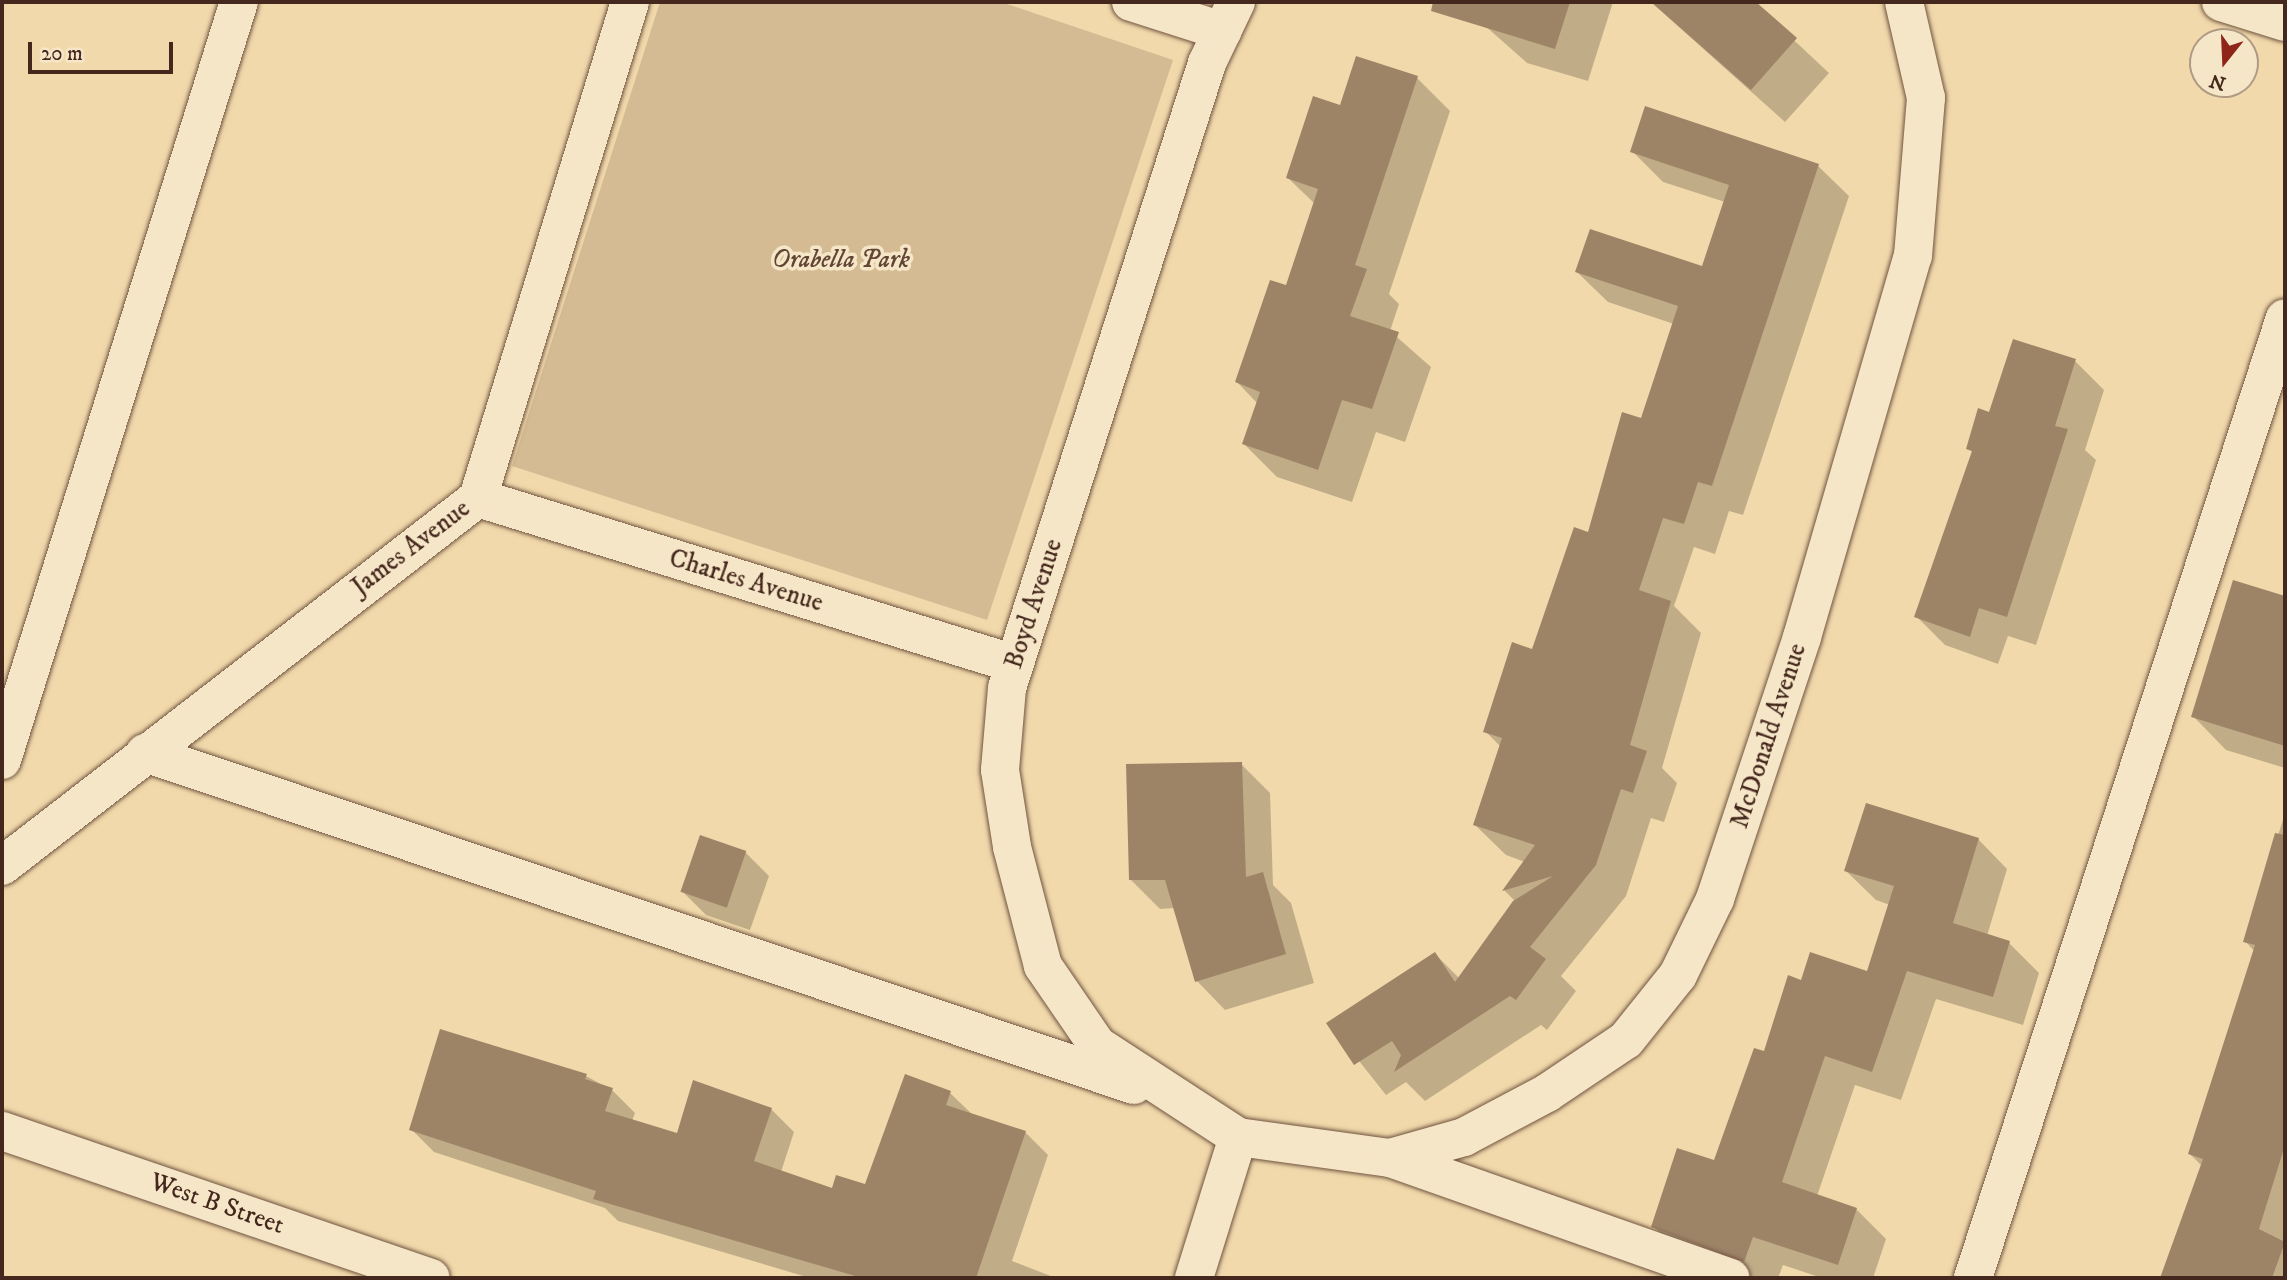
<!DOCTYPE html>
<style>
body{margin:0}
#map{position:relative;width:2287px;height:1280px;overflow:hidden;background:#f1d9ab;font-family:"IM FELL DW Pica",serif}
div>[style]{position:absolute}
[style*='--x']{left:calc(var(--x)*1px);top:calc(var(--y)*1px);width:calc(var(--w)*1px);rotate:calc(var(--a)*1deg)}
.green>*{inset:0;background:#d4bb93}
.shadow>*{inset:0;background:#0003}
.building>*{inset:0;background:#9e8467;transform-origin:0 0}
.roads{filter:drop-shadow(0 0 2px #705440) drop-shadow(0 0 2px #705440)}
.minor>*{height:38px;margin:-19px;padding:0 19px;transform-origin:19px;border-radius:19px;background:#f6e6c8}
span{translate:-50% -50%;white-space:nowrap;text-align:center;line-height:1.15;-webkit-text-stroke:7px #f6e6c8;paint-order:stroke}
.park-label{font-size:26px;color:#624535;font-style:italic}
.street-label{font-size:26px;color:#45281d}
.frame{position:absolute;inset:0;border:4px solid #45281d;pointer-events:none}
.north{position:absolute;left:2189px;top:28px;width:70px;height:70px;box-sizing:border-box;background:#f6e6c8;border:2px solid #af9a84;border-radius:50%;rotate:198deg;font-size:19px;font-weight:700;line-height:28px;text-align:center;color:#45281d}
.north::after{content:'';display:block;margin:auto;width:24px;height:32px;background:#8f2418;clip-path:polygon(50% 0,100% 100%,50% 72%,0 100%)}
.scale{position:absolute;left:28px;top:42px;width:145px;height:32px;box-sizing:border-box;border:4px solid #45281d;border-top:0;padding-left:9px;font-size:21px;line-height:24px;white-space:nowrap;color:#45281d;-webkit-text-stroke:5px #f6e6c8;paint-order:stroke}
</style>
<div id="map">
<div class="green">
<div style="clip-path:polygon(660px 2px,1001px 2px,1173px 60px,987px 620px,512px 466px)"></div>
</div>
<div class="shadow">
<div style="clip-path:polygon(1458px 2px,1613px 2px,1588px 81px,1527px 63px)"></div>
<div style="clip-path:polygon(1651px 2px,1753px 2px,1829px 73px,1785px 122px)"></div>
<div style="clip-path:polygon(1417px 78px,1450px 111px,1389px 294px,1399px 304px,1390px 331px,1431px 367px,1405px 442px,1376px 432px,1352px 502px,1277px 477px,1244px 444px,1258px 404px,1237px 382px,1287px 287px,1315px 204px,1288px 178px,1341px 107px)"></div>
<div style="clip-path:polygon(1632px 151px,1818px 166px,1849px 196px,1743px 515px,1729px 511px,1715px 554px,1694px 547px,1674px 606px,1701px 633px,1662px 768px,1677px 783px,1664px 822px,1651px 818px,1626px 896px,1561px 976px,1576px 991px,1547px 1030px,1541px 1025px,1425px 1101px,1406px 1082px,1386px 1095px,1329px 1023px,1435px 954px,1459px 978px,1515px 901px,1504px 890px,1525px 862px,1506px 855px,1475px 825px,1501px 747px,1485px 731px,1534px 651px,1642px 420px,1674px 324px,1608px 302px,1577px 272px,1703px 269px,1725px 202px,1663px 182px)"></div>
<div style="clip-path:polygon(2075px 361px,2104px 390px,2085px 450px,2096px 460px,2036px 645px,2008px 636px,1998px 664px,1945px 645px,1916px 616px,1973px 453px,1968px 448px,1991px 414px)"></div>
<div style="clip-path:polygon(2235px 582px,2285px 598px,2285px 768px,2226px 750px,2193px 716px)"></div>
<div style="clip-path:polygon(1241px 764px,1270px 793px,1273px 885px,1291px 903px,1314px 983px,1225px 1010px,1197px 981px,1175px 908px,1160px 909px,1131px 880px)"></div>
<div style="clip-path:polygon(2285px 813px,2285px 1278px,2161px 1278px,2202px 1166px,2190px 1154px,2255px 952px,2245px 941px)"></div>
<div style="clip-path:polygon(701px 837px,746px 853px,769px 876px,750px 930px,706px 915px,683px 892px)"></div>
<div style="clip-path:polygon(1978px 839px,2007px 869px,1987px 936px,2009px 943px,2039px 973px,2023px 1025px,1936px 999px,1901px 1100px,1855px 1085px,1817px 1196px,1856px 1209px,1886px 1239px,1873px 1278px,1822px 1278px,1783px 1265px,1778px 1278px,1741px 1278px,1683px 1256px,1653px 1226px,1716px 1162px,1802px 982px,1868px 973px,1890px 905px,1876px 900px,1846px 871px)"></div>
<div style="clip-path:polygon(586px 1076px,612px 1090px,635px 1113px,632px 1121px,678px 1135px,771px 1109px,794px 1132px,781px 1172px,833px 1190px,866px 1186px,950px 1093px,973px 1115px,1025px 1132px,1048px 1155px,1012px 1261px,1056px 1278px,810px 1278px,618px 1221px,605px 1208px,434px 1152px,411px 1129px)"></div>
</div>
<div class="building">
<div style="clip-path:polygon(1433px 2px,1570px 2px,1555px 49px,1431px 11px)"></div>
<div style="clip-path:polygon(1651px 2px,1756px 2px,1797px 38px,1751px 90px)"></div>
<div style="clip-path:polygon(1356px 56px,1418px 76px,1355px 265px,1367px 269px,1350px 316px,1399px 332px,1372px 409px,1342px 400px,1318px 470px,1242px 444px,1260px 392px,1235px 382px,1270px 280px,1286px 285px,1318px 189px,1286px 178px,1313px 96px,1340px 105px)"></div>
<div style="clip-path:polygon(1645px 106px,1819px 164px,1712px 486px,1698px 482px,1684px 524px,1663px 518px,1639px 590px,1671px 601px,1630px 745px,1647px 751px,1633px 793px,1621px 789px,1596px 865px,1530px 947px,1546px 959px,1516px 1000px,1510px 996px,1394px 1072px,1401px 1055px,1392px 1041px,1354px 1065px,1326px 1023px,1435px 952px,1455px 982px,1513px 901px,1553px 876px,1502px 891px,1535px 845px,1473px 825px,1502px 738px,1483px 732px,1512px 642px,1532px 649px,1574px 527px,1588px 532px,1622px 412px,1641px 418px,1678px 306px,1575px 272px,1590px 229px,1702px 266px,1729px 185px,1630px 152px)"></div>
<div style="clip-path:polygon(2013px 339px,2076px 359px,2055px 426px,2068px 429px,2007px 617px,1979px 608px,1970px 637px,1914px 617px,1972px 451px,1966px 449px,1978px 408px,1989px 412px)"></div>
<div style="clip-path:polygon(2233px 580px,2285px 596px,2285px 746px,2191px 717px)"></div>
<div style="clip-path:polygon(1242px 762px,1246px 877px,1263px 872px,1286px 954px,1195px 982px,1165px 880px,1129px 880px,1126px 764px)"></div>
<div style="clip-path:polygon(1866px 803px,1979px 838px,1953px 923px,2010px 941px,1993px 997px,1907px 971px,1872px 1072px,1825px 1056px,1782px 1182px,1857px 1208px,1838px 1265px,1753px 1237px,1744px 1262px,1651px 1227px,1677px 1148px,1714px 1160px,1754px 1048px,1764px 1051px,1788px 975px,1801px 980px,1810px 952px,1867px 971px,1894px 886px,1844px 871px)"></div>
<div style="clip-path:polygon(2275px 833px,2285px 835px,2285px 1145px,2259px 1229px,2285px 1242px,2272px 1278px,2160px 1278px,2203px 1159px,2188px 1154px,2255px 945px,2243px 942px)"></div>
<div style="left:700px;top:835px;width:49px;height:60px;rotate:19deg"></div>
<div style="clip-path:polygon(440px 1029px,587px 1074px,585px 1079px,613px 1088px,605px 1111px,677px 1133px,693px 1080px,772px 1108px,754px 1161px,832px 1188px,836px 1175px,865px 1184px,905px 1074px,951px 1091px,946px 1105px,1026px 1131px,976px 1278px,862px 1278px,593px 1199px,596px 1191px,409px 1130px)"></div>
</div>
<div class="roads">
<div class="minor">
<div style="--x:1131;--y:2;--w:96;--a:17.7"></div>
<div style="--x:1236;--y:2;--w:68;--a:115.4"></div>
<div style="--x:1207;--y:63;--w:656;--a:107.74"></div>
<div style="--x:1007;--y:688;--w:82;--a:94.9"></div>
<div style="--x:1000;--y:770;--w:78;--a:81.1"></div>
<div style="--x:1012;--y:847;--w:123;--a:75.4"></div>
<div style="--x:1043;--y:966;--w:96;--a:55.6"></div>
<div style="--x:1097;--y:1045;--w:168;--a:33.1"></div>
<div style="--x:1238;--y:1137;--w:153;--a:7.9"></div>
<div style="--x:1390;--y:1158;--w:77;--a:-15.8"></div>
<div style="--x:1464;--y:1137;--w:94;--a:-27.9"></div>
<div style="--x:1547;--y:1093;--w:95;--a:-33.9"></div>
<div style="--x:1626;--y:1040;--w:83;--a:-51.3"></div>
<div style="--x:1678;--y:975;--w:85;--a:-64"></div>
<div style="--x:1715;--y:899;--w:276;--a:-71.6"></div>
<div style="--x:1802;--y:637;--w:397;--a:-73.8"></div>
<div style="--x:1913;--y:256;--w:159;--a:-85.3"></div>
<div style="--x:1926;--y:98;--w:98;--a:-102.9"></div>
<div style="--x:2221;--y:2;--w:67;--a:17.4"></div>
<div style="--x:478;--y:498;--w:562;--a:17.18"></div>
<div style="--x:145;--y:753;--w:1043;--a:18.56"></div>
<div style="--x:2;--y:760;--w:794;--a:-72.64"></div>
<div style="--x:2;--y:866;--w:602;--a:-37.71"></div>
<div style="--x:478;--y:498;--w:519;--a:-72.96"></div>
<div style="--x:2;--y:1131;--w:453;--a:18.9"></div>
<div style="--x:1390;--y:1158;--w:361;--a:19.4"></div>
<div style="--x:1194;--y:1278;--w:148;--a:-72.7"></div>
<div style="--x:1973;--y:1278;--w:1009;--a:-72"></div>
</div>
</div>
<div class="park-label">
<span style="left:841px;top:260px">Orabella Park</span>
</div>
<div class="street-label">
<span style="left:411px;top:548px;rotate:-37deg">James Avenue</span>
<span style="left:746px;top:581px;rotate:17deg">Charles Avenue</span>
<span style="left:1034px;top:604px;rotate:-72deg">Boyd Avenue</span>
<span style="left:1769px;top:736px;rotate:-72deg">McDonald Avenue</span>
<span style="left:217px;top:1204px;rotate:19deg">West B Street</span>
</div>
<div class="frame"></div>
<div class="north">N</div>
<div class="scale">20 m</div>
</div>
